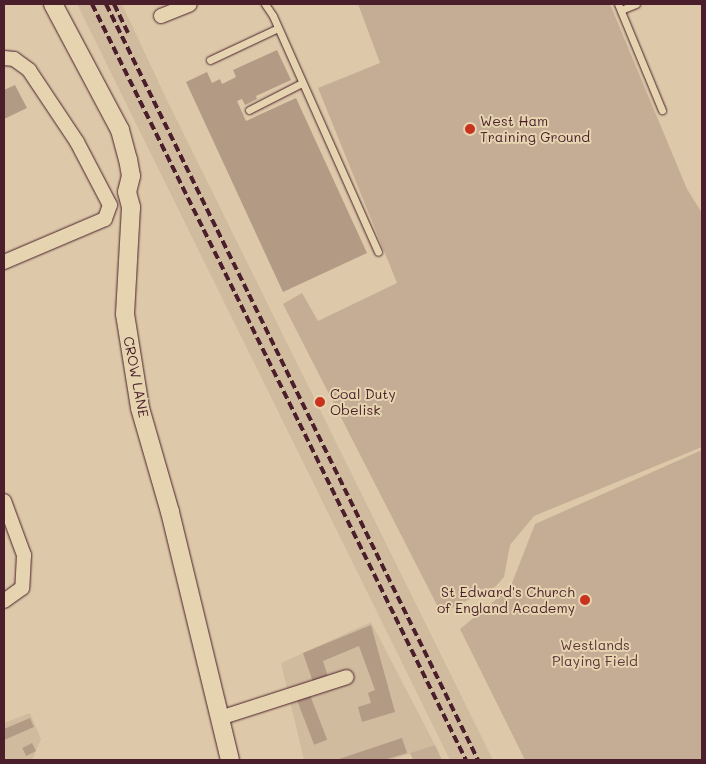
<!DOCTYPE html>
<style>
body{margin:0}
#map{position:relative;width:706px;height:764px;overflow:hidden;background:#ddc9a9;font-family:Mali,sans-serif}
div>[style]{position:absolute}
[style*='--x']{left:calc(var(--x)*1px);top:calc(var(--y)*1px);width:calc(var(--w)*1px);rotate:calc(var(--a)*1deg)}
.built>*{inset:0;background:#d0bb9e}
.green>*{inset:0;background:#c4ad94}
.building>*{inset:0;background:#b39a85;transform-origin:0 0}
.roads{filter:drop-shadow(0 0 1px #4a1f2b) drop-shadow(0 0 1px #4a1f2b)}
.service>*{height:7px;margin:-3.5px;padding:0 3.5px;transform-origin:3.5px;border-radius:3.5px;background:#e6d4b1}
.minor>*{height:14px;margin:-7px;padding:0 7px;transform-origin:7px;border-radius:7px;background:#e6d4b1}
.tertiary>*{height:18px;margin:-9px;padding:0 9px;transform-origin:9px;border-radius:9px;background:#e6d4b1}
.rail>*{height:4px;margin-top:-2px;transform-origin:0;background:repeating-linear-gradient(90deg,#4a1f2b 0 8px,transparent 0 12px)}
.dots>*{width:14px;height:14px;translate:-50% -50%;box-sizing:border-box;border:2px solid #e6d4b1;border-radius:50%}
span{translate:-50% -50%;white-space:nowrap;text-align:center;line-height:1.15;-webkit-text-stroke:4px #e6d4b1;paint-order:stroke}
.poi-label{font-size:14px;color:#4a1f2b}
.left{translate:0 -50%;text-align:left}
.right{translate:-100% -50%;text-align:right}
.street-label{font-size:14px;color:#4a1f2b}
.park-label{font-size:14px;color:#5c343b}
.frame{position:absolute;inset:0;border:5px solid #4a1f2b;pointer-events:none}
</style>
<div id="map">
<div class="built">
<div style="clip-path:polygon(77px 4px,122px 4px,166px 98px,493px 760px,450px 760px)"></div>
<div style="clip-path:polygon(371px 622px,435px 745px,391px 760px,304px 760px,281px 663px)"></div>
<div style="clip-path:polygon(30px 713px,41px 739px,32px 760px,4px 760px,4px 723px)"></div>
</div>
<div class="green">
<div style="clip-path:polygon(358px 4px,610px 4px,687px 189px,702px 213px,702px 447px,534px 516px,510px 545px,504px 577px,495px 587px,441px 613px,283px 304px,302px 293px,318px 321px,397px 283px,318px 88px,380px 63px)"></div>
<div style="clip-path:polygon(702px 450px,702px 760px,525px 760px,460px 629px,510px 588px,535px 524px)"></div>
<div style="clip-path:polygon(435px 745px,442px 760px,413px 760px,410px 753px)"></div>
</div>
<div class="building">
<div style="clip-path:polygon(277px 50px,291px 80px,256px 96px,257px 99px,245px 105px,242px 99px,237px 101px,246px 121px,296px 98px,367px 253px,283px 292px,186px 82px,207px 72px,212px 83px,220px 79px,222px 84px,236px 77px,233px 70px)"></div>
<div style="clip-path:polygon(15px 85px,27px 108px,4px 119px,4px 90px)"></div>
<div style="clip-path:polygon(371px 625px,395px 712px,362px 722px,358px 707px,371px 703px,368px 693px,375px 690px,359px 646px,323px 661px,329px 680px,314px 685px,303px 653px)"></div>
<div style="left:310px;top:695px;width:48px;height:14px;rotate:69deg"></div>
<div style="clip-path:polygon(30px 718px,34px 727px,4px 740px,4px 729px)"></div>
<div style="clip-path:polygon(402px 738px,407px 753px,384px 760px,336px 760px)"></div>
<div style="left:32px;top:743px;width:9px;height:11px;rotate:63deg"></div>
</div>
<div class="roads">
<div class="service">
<div style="--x:265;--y:4;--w:14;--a:56"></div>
<div style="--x:273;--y:16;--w:258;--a:66"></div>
<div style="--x:618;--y:4;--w:115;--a:67.5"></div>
<div style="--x:621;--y:10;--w:16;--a:-22"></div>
<div style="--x:210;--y:60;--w:75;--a:-25.2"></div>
<div style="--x:249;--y:110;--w:59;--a:-27"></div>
</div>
<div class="minor">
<div style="--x:161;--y:16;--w:31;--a:-22"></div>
<div style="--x:4;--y:58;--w:10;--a:6"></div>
<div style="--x:14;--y:59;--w:19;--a:36"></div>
<div style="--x:29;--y:70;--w:87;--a:56.3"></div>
<div style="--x:77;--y:142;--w:71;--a:62.4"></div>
<div style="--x:110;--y:205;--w:15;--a:110"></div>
<div style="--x:105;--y:219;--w:110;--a:156.9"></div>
<div style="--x:4;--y:501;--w:58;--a:69.7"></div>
<div style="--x:24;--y:555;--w:33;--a:93"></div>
<div style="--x:22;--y:588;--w:22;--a:144"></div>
<div style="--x:220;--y:718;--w:133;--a:-17.9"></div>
</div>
<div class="tertiary">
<div style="--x:53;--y:4;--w:143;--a:62"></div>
<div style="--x:120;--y:130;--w:30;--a:75"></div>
<div style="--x:128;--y:159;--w:17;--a:80"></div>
<div style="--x:131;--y:176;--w:16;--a:104"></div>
<div style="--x:127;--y:192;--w:16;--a:75"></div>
<div style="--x:131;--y:207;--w:107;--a:93.2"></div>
<div style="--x:125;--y:314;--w:95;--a:80.9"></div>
<div style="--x:140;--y:408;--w:108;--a:73.9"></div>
<div style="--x:170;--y:512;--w:255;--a:76.4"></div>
</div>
</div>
<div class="rail">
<div style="--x:92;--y:4;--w:843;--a:63.68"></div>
<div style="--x:106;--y:4;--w:843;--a:63.8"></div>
<div style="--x:114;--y:4;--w:32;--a:64"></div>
</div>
<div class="dots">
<div style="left:470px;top:129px;background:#c8321e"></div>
<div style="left:320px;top:402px;background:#c8321e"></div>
<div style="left:585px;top:600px;background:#c8321e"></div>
</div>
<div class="poi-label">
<span class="left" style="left:480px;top:129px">West Ham<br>Training Ground</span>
<span class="left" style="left:330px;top:402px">Coal Duty<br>Obelisk</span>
<span class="right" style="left:575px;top:600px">St Edward's Church<br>of England Academy</span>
</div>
<div class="street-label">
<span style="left:136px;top:377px;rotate:79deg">CROW LANE</span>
</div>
<div class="park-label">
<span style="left:595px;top:653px">Westlands<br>Playing Field</span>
</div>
<div class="frame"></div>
</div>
